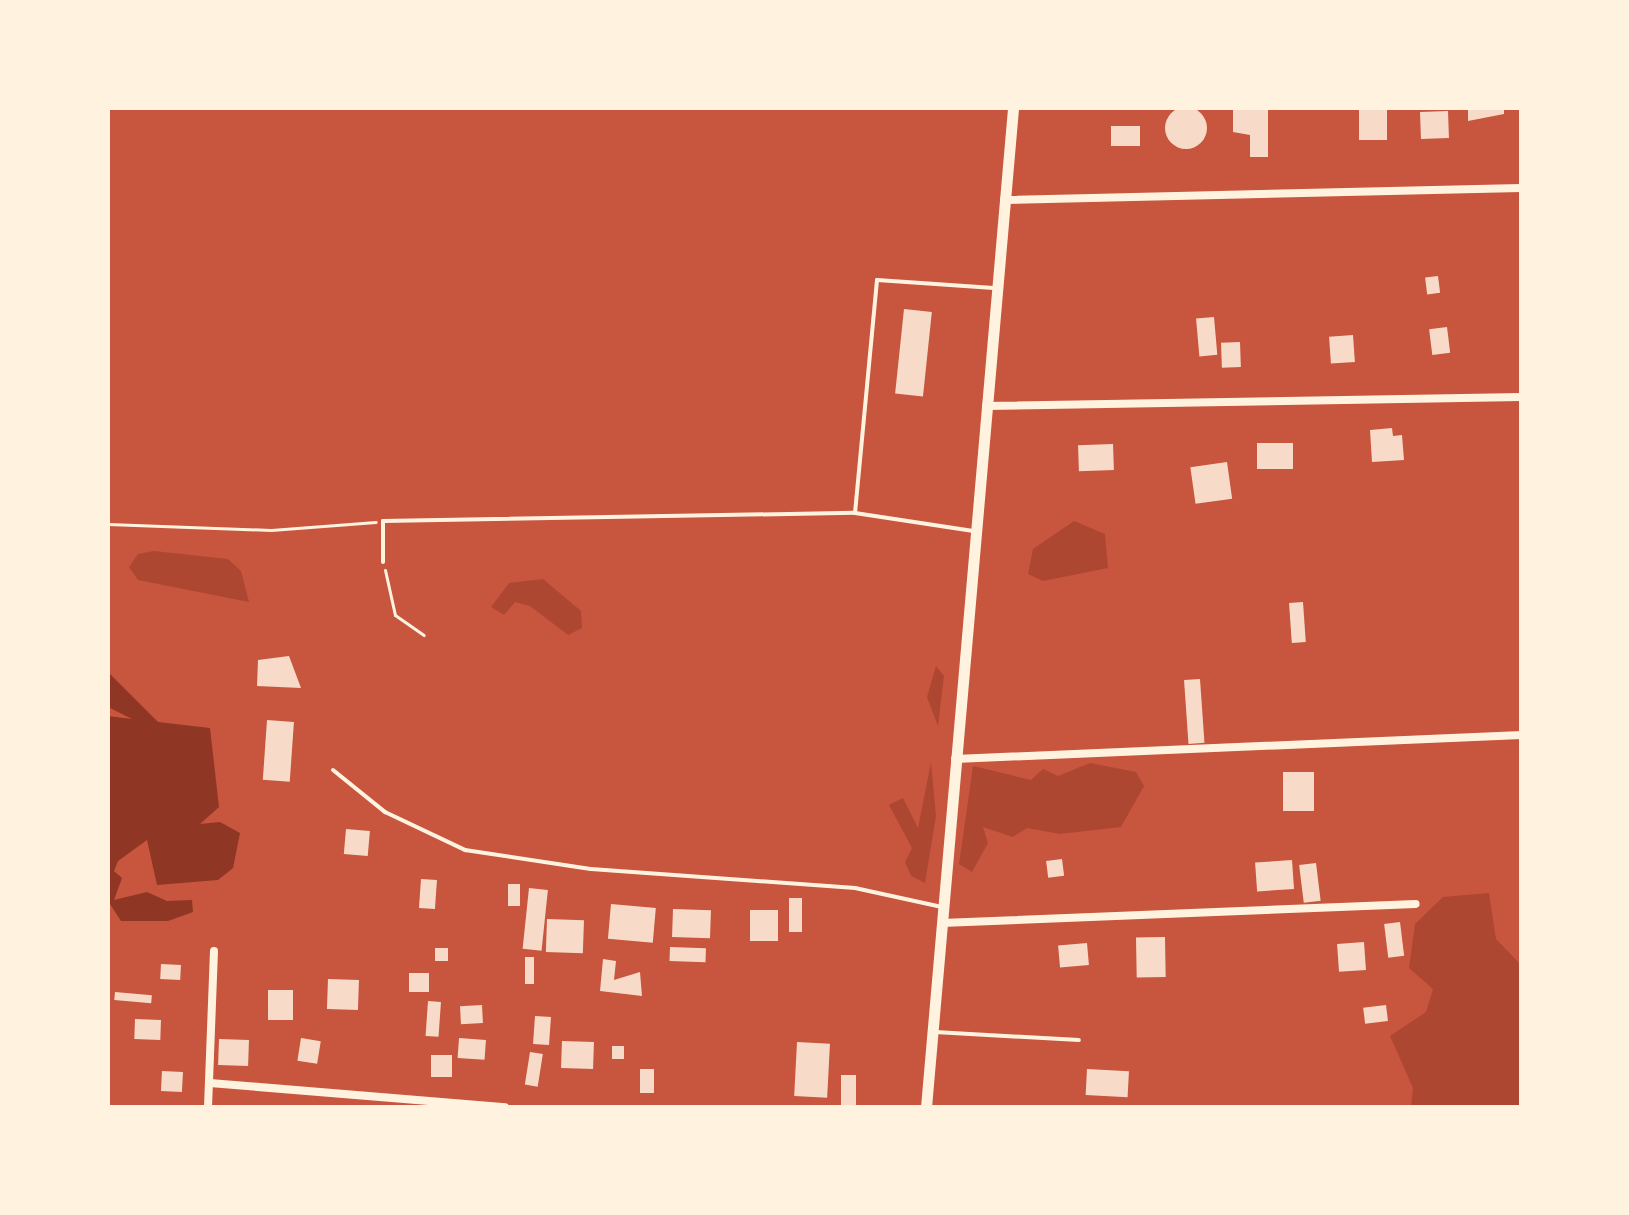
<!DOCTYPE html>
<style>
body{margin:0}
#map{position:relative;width:1629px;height:1215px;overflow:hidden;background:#c8553d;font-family:Rubik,sans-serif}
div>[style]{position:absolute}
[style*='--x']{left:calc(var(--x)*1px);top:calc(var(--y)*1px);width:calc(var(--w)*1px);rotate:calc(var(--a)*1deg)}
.green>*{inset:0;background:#ae4732}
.water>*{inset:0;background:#8f3625}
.building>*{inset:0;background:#f7dbc8;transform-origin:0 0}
.round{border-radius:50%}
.path>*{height:3px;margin:-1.5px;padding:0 1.5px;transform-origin:1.5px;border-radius:1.5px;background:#fff3e0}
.service>*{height:4px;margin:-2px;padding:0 2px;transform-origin:2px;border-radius:2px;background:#fff3e0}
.minor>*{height:8px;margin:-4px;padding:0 4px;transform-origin:4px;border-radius:4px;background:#fff3e0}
.tertiary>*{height:11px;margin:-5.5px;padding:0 5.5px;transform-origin:5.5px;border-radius:5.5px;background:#fff3e0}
span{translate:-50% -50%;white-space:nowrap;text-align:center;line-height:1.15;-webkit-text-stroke:6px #fff3e0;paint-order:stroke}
.frame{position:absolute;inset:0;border:110px solid #fff3e0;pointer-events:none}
</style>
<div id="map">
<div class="green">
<div style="clip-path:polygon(1074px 521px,1105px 534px,1108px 568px,1043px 581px,1028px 574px,1033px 549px)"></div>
<div style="clip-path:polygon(154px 551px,228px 559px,241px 571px,249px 602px,138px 580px,129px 567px,138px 554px)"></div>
<div style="clip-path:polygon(543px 579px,581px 611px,582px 628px,568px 635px,530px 606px,515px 602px,504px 615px,491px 607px,509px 583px)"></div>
<div style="clip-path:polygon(936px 666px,944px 676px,938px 726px,927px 697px)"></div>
<div style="clip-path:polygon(931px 762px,936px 816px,925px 883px,911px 876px,905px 862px,912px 848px,889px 805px,903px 798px,918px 828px)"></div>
<div style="clip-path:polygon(1090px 763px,1136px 772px,1144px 786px,1121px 827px,1060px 834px,1027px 828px,1013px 837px,983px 827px,988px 843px,972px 872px,959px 864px,973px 766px,1031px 780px,1043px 769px,1058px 776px)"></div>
<div style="clip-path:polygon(1489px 893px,1496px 939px,1521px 965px,1521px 1107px,1411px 1107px,1413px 1088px,1390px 1036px,1426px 1012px,1433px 989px,1409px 968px,1415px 924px,1443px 897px)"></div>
</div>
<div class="water">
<div style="clip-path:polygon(108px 672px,158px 722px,210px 728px,219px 807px,200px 824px,220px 822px,240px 833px,233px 868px,218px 880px,157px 885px,147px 840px,118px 861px,114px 871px,122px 878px,114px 900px,147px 892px,167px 901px,192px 900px,193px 912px,168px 921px,121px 921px,108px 901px,108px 716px,132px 719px,108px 707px)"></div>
</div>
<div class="building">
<div class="round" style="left:1165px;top:107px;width:42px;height:42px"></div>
<div style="clip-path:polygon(1233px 108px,1268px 108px,1268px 157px,1250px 157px,1250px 135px,1233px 132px)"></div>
<div style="left:1359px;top:108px;width:28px;height:32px"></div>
<div style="clip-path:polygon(1468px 108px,1504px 108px,1504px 114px,1468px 121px)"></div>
<div style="left:1448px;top:111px;width:27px;height:28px;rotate:88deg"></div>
<div style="left:1140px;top:126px;width:20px;height:29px;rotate:90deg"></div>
<div style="left:1438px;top:276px;width:17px;height:13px;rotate:83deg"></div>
<div style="left:904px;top:309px;width:28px;height:85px;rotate:6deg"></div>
<div style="left:1214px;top:317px;width:38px;height:18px;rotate:85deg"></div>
<div style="left:1447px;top:327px;width:26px;height:18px;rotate:83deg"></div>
<div style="left:1353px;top:335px;width:27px;height:24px;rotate:86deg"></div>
<div style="left:1240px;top:342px;width:25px;height:19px;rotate:88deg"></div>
<div style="clip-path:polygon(1392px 428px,1393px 436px,1402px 435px,1404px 460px,1372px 462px,1370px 430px)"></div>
<div style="left:1257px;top:443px;width:36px;height:26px"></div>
<div style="left:1113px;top:444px;width:26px;height:35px;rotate:88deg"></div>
<div style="left:1227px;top:462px;width:37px;height:37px;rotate:82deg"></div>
<div style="left:1303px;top:602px;width:40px;height:14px;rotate:86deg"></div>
<div style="clip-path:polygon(289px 656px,301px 688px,257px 686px,258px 660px)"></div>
<div style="left:1200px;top:679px;width:64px;height:16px;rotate:86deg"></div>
<div style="left:267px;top:720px;width:27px;height:60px;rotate:4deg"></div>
<div style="left:1283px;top:772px;width:31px;height:39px"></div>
<div style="left:346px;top:829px;width:24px;height:25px;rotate:5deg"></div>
<div style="left:1062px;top:859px;width:17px;height:16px;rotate:83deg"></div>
<div style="left:1292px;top:860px;width:29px;height:37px;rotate:86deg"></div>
<div style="left:1316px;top:863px;width:38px;height:17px;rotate:83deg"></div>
<div style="left:421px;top:879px;width:16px;height:29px;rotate:4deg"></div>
<div style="left:508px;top:884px;width:12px;height:22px"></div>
<div style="left:529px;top:888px;width:19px;height:61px;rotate:6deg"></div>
<div style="left:789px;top:898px;width:13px;height:34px"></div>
<div style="left:611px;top:904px;width:45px;height:35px;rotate:5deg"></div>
<div style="left:673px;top:909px;width:38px;height:28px;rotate:2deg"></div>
<div style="left:750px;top:910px;width:28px;height:31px"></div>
<div style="left:547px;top:919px;width:37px;height:33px;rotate:2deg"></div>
<div style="left:1400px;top:922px;width:34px;height:16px;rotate:83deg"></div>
<div style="left:1165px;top:937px;width:40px;height:29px;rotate:89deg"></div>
<div style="left:1364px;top:942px;width:28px;height:27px;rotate:86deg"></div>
<div style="left:1087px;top:943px;width:22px;height:29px;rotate:85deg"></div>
<div style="left:670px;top:947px;width:36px;height:14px;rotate:2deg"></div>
<div style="left:435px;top:948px;width:13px;height:13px"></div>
<div style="left:525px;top:957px;width:9px;height:27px"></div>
<div style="clip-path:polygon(603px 959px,616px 961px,614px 980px,640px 972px,642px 996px,600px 991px)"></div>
<div style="left:161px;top:964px;width:20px;height:15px;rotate:3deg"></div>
<div style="left:409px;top:973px;width:20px;height:19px"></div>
<div style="left:328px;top:979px;width:31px;height:30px;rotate:2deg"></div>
<div style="left:268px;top:990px;width:25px;height:30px"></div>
<div style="left:115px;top:992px;width:37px;height:8px;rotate:5deg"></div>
<div style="left:428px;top:1001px;width:13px;height:35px;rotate:4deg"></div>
<div style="left:482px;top:1005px;width:18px;height:22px;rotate:87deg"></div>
<div style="left:1386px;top:1005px;width:16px;height:23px;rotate:83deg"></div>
<div style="left:535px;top:1016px;width:16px;height:28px;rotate:4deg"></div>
<div style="left:135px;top:1019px;width:26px;height:20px;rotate:2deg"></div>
<div style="left:301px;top:1038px;width:20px;height:23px;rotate:9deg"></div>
<div style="left:459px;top:1038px;width:27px;height:20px;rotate:4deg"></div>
<div style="left:219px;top:1039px;width:30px;height:26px;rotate:2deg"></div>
<div style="left:562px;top:1041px;width:32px;height:27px;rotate:2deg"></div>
<div style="left:797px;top:1042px;width:33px;height:54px;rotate:3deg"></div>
<div style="left:612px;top:1046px;width:12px;height:13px"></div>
<div style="left:530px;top:1052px;width:13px;height:33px;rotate:9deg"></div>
<div style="left:431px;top:1055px;width:21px;height:22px"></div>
<div style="left:640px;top:1069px;width:14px;height:24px"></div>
<div style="left:1087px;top:1069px;width:42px;height:26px;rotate:3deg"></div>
<div style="left:162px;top:1071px;width:21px;height:20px;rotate:3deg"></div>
<div style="left:856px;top:1075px;width:32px;height:15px;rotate:90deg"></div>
</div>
<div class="path">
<div style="--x:108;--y:524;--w:163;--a:2.1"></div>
<div style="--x:271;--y:530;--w:105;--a:-4.4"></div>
<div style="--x:385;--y:570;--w:46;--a:77.5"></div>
<div style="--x:395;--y:615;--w:35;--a:35"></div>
</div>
<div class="service">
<div style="--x:855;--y:513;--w:234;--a:-84.6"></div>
<div style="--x:877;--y:280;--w:117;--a:3.9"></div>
<div style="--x:383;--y:562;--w:41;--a:-90"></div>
<div style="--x:383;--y:521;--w:472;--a:-1"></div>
<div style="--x:855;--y:513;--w:118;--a:8.7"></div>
<div style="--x:333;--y:770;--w:67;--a:38.9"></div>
<div style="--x:385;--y:812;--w:89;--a:25.4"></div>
<div style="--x:465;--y:850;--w:127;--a:8.6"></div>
<div style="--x:591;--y:869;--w:265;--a:4.1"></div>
<div style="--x:855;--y:888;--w:89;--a:12.3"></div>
<div style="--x:935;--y:1032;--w:144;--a:3.2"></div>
</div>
<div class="minor">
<div style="--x:1004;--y:200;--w:517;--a:-1.33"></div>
<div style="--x:986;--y:406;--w:535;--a:-0.96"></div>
<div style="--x:955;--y:759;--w:567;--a:-2.43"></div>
<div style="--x:942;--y:923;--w:474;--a:-2.3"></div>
<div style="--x:210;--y:1083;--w:296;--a:4.7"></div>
<div style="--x:208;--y:1107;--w:156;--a:-87.8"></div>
</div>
<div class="tertiary">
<div style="--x:926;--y:1107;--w:1003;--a:-85.02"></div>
</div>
<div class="frame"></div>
</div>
